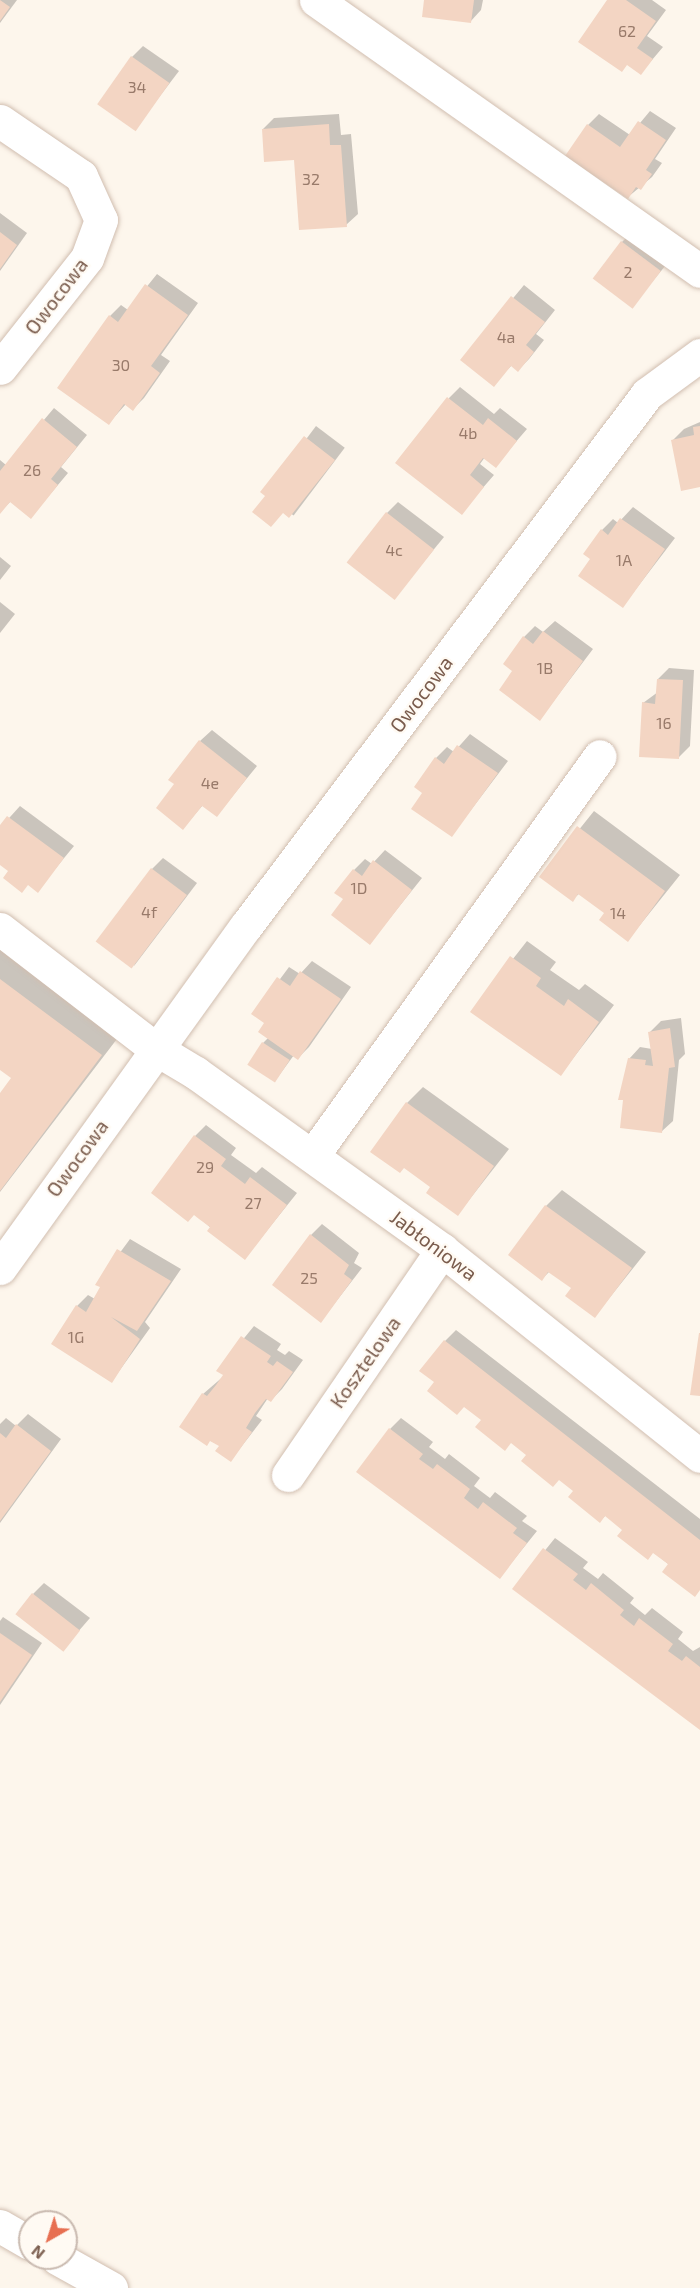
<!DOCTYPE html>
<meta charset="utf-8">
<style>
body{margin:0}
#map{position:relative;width:700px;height:2288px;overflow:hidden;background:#fdf6ec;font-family:"Exo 2",sans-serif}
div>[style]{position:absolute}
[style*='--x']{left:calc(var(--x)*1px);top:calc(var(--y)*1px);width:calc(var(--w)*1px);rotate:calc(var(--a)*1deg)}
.shadow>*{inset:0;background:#0003;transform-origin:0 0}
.building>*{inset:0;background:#f3d5c3;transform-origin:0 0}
.roads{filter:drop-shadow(0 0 2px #d1beb0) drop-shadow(0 0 2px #d1beb0)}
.minor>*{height:33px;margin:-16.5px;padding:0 16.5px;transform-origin:16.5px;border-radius:16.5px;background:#fff}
span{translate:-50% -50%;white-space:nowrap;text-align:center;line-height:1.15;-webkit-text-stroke:4.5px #fffaf3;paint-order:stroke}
.number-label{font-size:16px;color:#987a6a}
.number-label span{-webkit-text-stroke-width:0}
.street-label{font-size:20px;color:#7a5c4d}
.north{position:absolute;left:18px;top:2210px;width:60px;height:60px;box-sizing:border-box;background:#fffaf3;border:2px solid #cabbb1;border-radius:50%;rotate:219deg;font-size:16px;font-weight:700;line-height:24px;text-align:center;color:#7a5c4d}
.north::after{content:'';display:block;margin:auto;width:21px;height:27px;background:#e76f51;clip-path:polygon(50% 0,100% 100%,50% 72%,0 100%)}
</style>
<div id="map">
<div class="shadow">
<div style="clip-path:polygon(0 0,17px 0,0 23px)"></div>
<div style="clip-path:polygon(425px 0,483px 0,481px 10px,470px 22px)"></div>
<div style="clip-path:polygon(609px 0,652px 0,666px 10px,647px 36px,663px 47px,641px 73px)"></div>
<div style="clip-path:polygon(143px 46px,179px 71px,134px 130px,132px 57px)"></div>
<div style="clip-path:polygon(650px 111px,676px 128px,655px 159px,662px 163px,652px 177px,628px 197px,588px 125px,599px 114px,630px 135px)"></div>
<div style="clip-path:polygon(339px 114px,341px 135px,351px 134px,358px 214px,346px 225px,296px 158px,263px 129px,274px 118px)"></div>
<div style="clip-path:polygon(0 213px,27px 233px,0 271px)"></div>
<div style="clip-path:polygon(633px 231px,671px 259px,632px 306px,622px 242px)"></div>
<div style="clip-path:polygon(157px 274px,198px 303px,161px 355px,170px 361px,144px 398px,133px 409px,126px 404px,109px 423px,110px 316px,121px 305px,128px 310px)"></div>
<div style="clip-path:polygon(524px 285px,555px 310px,536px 334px,544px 340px,529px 359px,518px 370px,512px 365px,493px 385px,462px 360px)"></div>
<div style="clip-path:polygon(460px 387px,494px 414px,500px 408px,527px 429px,495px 466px,485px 457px,480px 464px,494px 475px,461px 513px,449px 398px)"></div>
<div style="clip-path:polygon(54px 408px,87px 435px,61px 467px,68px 473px,31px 517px,11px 501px,0 512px,0 460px,6px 465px)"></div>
<div style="clip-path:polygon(700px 422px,700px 485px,673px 440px,684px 429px)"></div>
<div style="left:316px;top:426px;width:36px;height:85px;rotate:37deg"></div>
<div style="clip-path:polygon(398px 502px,444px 537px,395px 597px,387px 513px)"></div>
<div style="clip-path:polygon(633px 507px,675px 538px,623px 606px,592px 559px,602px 530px,613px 519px,618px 523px)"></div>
<div style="clip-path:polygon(0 557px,11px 566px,0 580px)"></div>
<div style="clip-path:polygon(0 602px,15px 614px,0 633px)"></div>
<div style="clip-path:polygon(555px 621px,593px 649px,540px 719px,514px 671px,524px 637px,535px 626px,543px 632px)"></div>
<div style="clip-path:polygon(669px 668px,694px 670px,690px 746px,678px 758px,643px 703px,658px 692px,658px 679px)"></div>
<div style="clip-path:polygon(212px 730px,257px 766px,217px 815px,203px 805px,183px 828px,176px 784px,200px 741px)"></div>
<div style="clip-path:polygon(470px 734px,508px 761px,452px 835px,424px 793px,436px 758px,447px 747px,454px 752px)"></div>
<div style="clip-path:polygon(20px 806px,74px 846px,37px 891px,0 863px,0 828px)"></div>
<div style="clip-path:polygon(594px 811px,680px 875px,628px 940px,606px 913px,580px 893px,572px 900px,541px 877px)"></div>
<div style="clip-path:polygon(385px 850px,422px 878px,370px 943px,345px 899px,354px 870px,365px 859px,372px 864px)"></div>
<div style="clip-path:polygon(163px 858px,197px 883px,134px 966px,152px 869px)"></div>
<div style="clip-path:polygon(527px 941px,556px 962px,550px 970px,579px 990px,585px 984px,614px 1005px,561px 1074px,472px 1011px)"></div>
<div style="clip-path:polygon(0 945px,120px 1035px,0 1192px,0 1095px,13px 1077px,0 1068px)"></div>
<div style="clip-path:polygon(312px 961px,351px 987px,309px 1047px,298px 1058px,294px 1055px,275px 1081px,263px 1043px,269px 1037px,266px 1023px,254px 1014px,289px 967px,300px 974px)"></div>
<div style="clip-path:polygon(681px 1018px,685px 1054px,679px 1060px,673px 1121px,661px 1132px,629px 1059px,640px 1047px,652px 1049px,650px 1032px,661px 1021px)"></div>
<div style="clip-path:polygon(423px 1087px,509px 1149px,458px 1214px,432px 1187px,407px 1103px)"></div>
<div style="clip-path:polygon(206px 1125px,236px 1148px,231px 1155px,256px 1173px,262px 1167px,297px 1193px,245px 1258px,195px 1214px,195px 1136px)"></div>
<div style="clip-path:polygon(562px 1190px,646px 1252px,595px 1316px,573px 1288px,550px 1271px,542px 1279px,546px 1206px)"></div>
<div style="clip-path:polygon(322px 1224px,359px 1253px,354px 1263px,362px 1268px,321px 1321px,311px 1235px)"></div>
<div style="clip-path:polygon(130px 1239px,181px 1269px,145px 1322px,150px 1328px,112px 1381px,77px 1306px,88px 1295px,95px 1299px,102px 1287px,97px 1284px)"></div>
<div style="clip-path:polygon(254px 1326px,281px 1344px,277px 1350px,285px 1355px,289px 1351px,303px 1360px,282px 1389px,271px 1400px,268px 1398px,256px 1416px,262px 1420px,231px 1460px,221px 1446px,181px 1426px,203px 1394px,225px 1375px,218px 1370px)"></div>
<div style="clip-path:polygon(456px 1330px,700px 1519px,700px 1589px,606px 1515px,600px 1521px,575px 1491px,436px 1382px,445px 1341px)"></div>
<div style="clip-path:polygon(28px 1414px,61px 1439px,0 1523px,0 1424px,6px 1418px,16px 1426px)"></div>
<div style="clip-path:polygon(401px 1418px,433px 1442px,429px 1447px,445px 1459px,449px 1454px,480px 1478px,474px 1486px,490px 1498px,495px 1492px,527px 1516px,522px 1521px,537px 1531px,500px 1577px,390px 1429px)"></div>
<div style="clip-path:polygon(555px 1538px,588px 1562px,583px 1568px,598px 1579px,603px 1573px,634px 1598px,630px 1603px,645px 1615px,652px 1608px,683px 1632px,678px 1639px,693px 1651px,700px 1647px,700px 1728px,514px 1589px)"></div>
<div style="clip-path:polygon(44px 1583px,90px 1618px,63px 1649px,33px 1594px)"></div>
<div style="clip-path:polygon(3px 1617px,42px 1643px,0 1705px,0 1621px)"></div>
</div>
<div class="building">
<div style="clip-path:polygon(0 0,10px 7px,0 21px)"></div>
<div style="clip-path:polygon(424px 0,474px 0,471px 23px,422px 17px)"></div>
<div style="clip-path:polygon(607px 0,626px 0,656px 21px,637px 48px,653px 59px,641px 75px,627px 65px,622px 72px,578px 42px)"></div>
<div style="left:131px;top:56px;width:47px;height:59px;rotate:35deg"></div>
<div style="clip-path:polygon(638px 121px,666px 140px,646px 170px,652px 174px,641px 190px,636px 187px,628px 199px,565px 156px,587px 124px,620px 147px)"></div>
<div style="clip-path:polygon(329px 124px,330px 145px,341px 145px,347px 227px,299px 230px,294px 160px,264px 162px,262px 129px)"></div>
<div style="clip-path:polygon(0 232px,17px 245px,0 269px)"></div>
<div style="left:621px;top:241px;width:50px;height:47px;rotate:37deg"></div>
<div style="clip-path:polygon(145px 284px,188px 315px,151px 366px,160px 373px,133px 411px,124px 404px,109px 425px,57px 388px,109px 315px,118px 322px)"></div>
<div style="clip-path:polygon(511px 296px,545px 322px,526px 345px,534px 352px,518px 372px,511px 366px,494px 387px,460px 360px)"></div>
<div style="clip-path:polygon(447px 397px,483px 425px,488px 418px,517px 441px,496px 468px,483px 458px,470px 475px,484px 487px,462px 515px,395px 463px)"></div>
<div style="clip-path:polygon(42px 418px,77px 447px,51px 479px,58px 485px,31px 519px,10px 502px,0 514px,0 471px)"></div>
<div style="clip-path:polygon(700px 426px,700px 487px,681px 491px,671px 440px,694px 435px,693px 427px)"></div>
<div style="clip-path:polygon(304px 436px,335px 460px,289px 518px,283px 513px,271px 527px,252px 512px,265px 496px,260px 492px)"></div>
<div style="left:386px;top:512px;width:61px;height:64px;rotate:38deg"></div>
<div style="clip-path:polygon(620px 518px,665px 549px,623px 608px,578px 576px,590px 559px,583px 554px,601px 529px,608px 535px)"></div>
<div style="clip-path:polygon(543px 631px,583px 661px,540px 721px,499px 690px,512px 671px,503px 664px,523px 636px,533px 644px)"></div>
<div style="clip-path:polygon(657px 679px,683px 680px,679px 759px,639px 757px,642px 702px,655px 704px)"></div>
<div style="clip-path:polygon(199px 740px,247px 778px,217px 817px,202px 806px,183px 830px,156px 808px,174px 784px,168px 780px)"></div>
<div style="clip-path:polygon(457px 745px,498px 773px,452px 837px,411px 809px,422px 793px,414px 787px,435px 757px,444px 764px)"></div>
<div style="clip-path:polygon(7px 816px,64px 858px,38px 893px,28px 885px,22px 893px,3px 878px,8px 871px,0 865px,0 825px)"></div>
<div style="clip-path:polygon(577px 826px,665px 891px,628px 942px,599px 920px,604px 913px,578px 894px,573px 902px,539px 877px)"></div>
<div style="clip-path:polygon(373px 860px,412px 890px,370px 945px,331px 915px,343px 899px,334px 893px,353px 869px,362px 876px)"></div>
<div style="left:151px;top:868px;width:45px;height:92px;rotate:37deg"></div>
<div style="clip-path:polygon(510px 956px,541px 978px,536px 986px,564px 1006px,568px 999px,599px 1022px,561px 1076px,470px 1012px)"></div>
<div style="clip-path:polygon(300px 971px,341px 999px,298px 1060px,258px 1032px,264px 1023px,251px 1014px,277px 977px,290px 986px)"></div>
<div style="clip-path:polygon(0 979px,102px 1055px,0 1191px,0 1093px,11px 1078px,0 1070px)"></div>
<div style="clip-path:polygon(670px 1028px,675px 1067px,669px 1068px,662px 1133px,620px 1128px,623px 1100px,618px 1100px,628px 1058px,646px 1060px,645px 1065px,653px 1066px,648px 1032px)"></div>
<div style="left:262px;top:1042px;width:33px;height:27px;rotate:33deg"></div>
<div style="clip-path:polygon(406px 1102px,494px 1166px,458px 1216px,426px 1193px,430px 1187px,404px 1168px,400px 1173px,370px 1152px)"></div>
<div style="clip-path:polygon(194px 1135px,226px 1159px,221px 1166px,245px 1184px,250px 1177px,287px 1205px,245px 1260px,207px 1231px,210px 1227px,199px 1219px,194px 1215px,188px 1222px,151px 1193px)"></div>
<div style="clip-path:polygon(545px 1205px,632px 1268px,595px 1318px,565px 1296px,571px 1288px,548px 1272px,542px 1281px,508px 1255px)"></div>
<div style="clip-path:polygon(310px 1234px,349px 1265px,344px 1274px,352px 1280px,321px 1323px,272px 1285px)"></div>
<div style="clip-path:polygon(117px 1249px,171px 1281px,137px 1331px,111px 1317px,140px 1339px,112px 1383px,51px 1344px,76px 1305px,86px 1312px,100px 1287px,95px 1285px)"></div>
<div style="clip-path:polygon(699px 1333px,700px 1333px,700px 1396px,690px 1395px)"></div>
<div style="clip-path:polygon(241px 1336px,271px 1356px,267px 1362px,273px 1366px,277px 1361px,293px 1372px,271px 1402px,266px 1399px,255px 1413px,246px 1428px,252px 1432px,231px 1462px,215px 1451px,219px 1446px,210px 1441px,207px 1446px,179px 1427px,202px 1393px,207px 1396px,216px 1385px,223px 1375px,216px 1371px)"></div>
<div style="clip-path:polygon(444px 1340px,700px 1540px,700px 1590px,695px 1597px,662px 1572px,668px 1564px,653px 1553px,648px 1560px,617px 1536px,622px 1530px,605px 1516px,600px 1523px,568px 1497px,573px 1491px,559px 1480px,553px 1487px,521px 1461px,526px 1455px,511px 1443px,505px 1451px,475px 1427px,481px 1420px,464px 1407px,457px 1415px,427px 1391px,434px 1382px,419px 1371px)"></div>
<div style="clip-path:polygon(16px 1424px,51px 1451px,0 1521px,0 1433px,6px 1438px)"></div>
<div style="clip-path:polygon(389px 1428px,423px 1454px,419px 1459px,433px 1469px,437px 1464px,470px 1489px,464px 1498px,478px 1509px,483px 1502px,517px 1528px,513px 1533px,527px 1543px,500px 1579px,356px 1472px)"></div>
<div style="clip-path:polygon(543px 1548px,578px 1574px,573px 1580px,586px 1590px,591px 1583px,624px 1610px,620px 1615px,634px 1626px,639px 1618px,673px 1644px,668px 1651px,682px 1661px,686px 1656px,700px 1667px,700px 1730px,512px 1589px)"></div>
<div style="left:32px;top:1593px;width:61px;height:27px;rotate:38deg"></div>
<div style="clip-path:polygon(0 1633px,32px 1655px,0 1702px)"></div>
</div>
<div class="roads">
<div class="minor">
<div style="--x:316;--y:0;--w:470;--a:35.2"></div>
<div style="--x:0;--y:121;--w:98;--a:34.2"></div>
<div style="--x:81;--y:176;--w:48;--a:65.6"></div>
<div style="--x:101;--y:220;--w:40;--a:110.2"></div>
<div style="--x:87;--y:258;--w:140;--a:128.3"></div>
<div style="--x:0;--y:929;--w:197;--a:37.6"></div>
<div style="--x:156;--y:1049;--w:47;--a:31"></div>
<div style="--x:196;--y:1073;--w:303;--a:35.7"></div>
<div style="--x:442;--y:1250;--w:330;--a:38.6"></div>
<div style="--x:313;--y:1155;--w:491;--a:-54.3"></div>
<div style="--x:0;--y:1268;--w:421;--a:-54.3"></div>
<div style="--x:246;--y:926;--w:666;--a:-52.99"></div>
<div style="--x:647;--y:394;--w:66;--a:-36.3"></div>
<div style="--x:288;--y:1475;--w:273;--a:-55.6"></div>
<div style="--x:0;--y:2226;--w:34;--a:30"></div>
<div style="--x:57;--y:2258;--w:62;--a:29.1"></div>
</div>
</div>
<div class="number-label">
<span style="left:627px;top:31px">62</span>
<span style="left:137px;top:87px">34</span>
<span style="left:311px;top:179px">32</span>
<span style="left:628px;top:272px">2</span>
<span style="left:506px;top:337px">4a</span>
<span style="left:121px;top:365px">30</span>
<span style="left:468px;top:433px">4b</span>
<span style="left:32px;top:470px">26</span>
<span style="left:394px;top:550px">4c</span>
<span style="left:624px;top:560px">1A</span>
<span style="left:545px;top:668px">1B</span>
<span style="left:664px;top:723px">16</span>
<span style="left:210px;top:783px">4e</span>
<span style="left:359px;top:888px">1D</span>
<span style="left:149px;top:912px">4f</span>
<span style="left:618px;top:913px">14</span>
<span style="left:205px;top:1167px">29</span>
<span style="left:253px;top:1203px">27</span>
<span style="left:309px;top:1278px">25</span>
<span style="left:76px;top:1337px">1G</span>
</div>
<div class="street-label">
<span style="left:56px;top:296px;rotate:-53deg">Owocowa</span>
<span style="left:421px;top:694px;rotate:-53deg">Owocowa</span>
<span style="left:77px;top:1158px;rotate:-54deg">Owocowa</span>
<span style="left:434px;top:1245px;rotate:37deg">Jabłoniowa</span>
<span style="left:365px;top:1362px;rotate:-55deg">Kosztelowa</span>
</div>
<div class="north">N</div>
</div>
